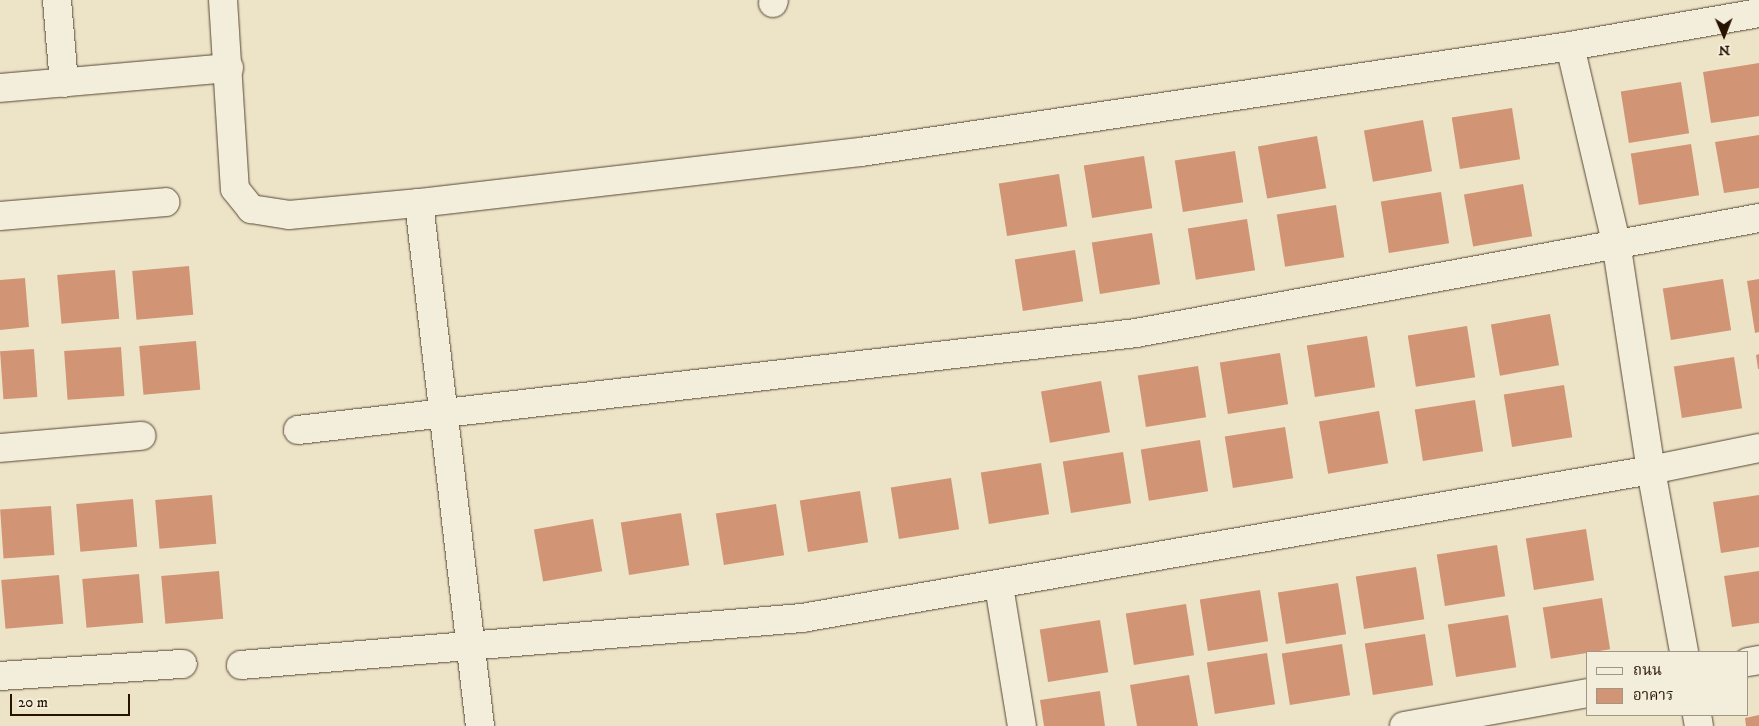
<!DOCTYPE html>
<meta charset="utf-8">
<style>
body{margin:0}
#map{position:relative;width:1759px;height:726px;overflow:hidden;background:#ede4c8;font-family:"IM FELL DW Pica","Noto Serif Thai",serif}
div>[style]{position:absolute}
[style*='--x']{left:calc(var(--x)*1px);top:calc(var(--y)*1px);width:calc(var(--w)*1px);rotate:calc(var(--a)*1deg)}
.building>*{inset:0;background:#d19576;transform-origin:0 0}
.roads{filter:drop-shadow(0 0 1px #584632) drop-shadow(0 0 1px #584632)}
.minor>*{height:28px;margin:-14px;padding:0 14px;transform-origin:14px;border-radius:14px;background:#f3eddb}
span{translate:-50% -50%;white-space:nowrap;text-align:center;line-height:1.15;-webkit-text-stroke:4px #f3eddb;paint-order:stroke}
.legend{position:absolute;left:1586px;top:651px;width:162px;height:65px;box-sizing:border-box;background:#f3eddb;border:1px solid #a19583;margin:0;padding:6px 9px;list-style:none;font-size:15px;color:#271200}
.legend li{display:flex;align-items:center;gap:10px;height:25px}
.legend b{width:25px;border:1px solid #a19583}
.north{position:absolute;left:1699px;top:10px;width:50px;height:50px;-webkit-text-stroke:4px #f3eddb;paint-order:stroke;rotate:179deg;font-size:14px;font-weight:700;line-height:20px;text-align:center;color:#271200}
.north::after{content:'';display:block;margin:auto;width:18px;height:22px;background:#271200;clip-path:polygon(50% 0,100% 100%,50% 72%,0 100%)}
.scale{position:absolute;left:10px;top:694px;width:120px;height:22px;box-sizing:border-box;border:2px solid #271200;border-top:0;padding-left:6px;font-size:15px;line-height:18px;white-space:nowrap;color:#271200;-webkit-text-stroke:4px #f3eddb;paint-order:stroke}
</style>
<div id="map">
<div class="building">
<div style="clip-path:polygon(1759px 63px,1759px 116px,1711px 123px,1703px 72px)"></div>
<div style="left:1681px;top:82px;width:52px;height:61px;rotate:81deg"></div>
<div style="left:1512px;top:108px;width:52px;height:61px;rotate:81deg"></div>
<div style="left:1423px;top:120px;width:52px;height:60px;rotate:80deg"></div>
<div style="clip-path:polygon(1759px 135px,1759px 188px,1724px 193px,1715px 142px)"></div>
<div style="left:1317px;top:136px;width:53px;height:60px;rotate:80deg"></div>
<div style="left:1691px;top:144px;width:52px;height:61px;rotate:81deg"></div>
<div style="left:1235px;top:151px;width:52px;height:61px;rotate:81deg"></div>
<div style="left:1144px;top:156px;width:53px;height:61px;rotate:81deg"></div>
<div style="left:1059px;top:174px;width:53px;height:61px;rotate:81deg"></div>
<div style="left:1523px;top:184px;width:53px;height:60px;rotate:80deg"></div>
<div style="left:1441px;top:192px;width:52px;height:61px;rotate:81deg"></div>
<div style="left:1336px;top:205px;width:53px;height:60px;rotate:81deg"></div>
<div style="left:1247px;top:219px;width:52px;height:60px;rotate:81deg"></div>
<div style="left:1152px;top:233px;width:52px;height:61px;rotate:81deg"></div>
<div style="left:1075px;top:250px;width:52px;height:61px;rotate:81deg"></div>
<div style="left:189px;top:266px;width:49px;height:57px;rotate:85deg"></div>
<div style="left:115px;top:270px;width:49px;height:58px;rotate:85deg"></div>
<div style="clip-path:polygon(25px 278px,29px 327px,0 330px,0 280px)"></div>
<div style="left:1723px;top:279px;width:52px;height:61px;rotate:81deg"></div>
<div style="clip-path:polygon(1759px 279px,1759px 332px,1755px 333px,1747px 281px)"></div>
<div style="left:1550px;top:314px;width:52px;height:60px;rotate:80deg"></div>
<div style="left:1467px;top:326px;width:52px;height:60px;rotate:81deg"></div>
<div style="left:1367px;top:336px;width:52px;height:61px;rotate:81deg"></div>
<div style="left:196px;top:341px;width:49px;height:57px;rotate:85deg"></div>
<div style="left:121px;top:347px;width:49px;height:57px;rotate:86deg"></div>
<div style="left:34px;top:349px;width:48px;height:34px;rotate:86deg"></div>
<div style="left:1280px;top:353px;width:52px;height:61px;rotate:81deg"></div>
<div style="clip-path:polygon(1759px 354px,1759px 369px,1758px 369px,1756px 355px)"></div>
<div style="left:1734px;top:357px;width:52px;height:61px;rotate:81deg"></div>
<div style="left:1198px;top:366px;width:52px;height:61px;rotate:81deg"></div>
<div style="left:1101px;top:381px;width:52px;height:61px;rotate:80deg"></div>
<div style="left:1564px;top:385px;width:53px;height:61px;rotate:81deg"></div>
<div style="left:1475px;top:400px;width:52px;height:61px;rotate:81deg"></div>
<div style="left:1379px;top:411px;width:53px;height:61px;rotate:80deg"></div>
<div style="left:1285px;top:427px;width:52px;height:61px;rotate:81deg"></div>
<div style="left:1200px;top:440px;width:52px;height:60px;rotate:81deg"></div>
<div style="left:1123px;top:452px;width:52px;height:61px;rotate:81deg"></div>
<div style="left:1041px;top:463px;width:52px;height:61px;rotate:81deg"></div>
<div style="left:951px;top:478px;width:52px;height:61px;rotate:81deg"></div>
<div style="left:860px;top:491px;width:52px;height:61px;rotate:81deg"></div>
<div style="left:212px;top:495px;width:49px;height:57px;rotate:85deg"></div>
<div style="clip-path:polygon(1759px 495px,1759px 547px,1721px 553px,1713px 502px)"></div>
<div style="left:133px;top:499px;width:48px;height:57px;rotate:85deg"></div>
<div style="left:776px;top:504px;width:52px;height:61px;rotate:81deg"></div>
<div style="left:51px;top:506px;width:49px;height:51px;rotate:86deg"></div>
<div style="left:681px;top:513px;width:53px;height:61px;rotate:81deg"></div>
<div style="left:593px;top:519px;width:53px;height:60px;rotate:80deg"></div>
<div style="left:1586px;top:529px;width:52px;height:61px;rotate:81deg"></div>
<div style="left:1497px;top:545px;width:52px;height:61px;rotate:81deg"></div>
<div style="left:1416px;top:567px;width:53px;height:61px;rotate:81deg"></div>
<div style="left:219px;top:571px;width:48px;height:58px;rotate:85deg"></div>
<div style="clip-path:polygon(1759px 571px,1759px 623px,1732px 627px,1724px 576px)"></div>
<div style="left:139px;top:574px;width:49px;height:57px;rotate:85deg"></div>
<div style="left:59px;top:575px;width:49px;height:58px;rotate:85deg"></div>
<div style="left:1338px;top:583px;width:52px;height:61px;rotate:81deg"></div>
<div style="left:1260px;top:590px;width:52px;height:61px;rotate:81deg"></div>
<div style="left:1602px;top:598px;width:52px;height:60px;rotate:81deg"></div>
<div style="left:1186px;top:604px;width:52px;height:61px;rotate:81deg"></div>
<div style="left:1508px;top:615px;width:53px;height:61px;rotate:81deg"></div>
<div style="left:1100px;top:620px;width:53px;height:61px;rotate:81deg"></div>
<div style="left:1425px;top:634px;width:52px;height:61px;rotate:81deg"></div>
<div style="left:1342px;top:644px;width:52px;height:61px;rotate:81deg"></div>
<div style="left:1267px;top:653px;width:52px;height:61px;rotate:81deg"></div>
<div style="clip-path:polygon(1189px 675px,1198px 726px,1137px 726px,1130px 685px)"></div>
<div style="clip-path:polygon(1100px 691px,1105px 726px,1044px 726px,1040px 700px)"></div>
<div style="clip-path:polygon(1759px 715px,1759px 726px,1746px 726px,1745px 718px)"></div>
</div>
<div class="roads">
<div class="minor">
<div style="--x:57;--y:0;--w:83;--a:85.2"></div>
<div style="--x:223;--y:0;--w:189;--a:86.4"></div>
<div style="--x:235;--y:189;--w:26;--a:51"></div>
<div style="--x:251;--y:209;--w:38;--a:9"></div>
<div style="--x:289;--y:215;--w:131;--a:-5.3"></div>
<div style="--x:419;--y:203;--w:527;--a:83.35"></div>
<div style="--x:773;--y:3;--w:3;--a:-72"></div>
<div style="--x:1570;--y:46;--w:201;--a:76.8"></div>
<div style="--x:1616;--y:242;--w:231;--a:81.3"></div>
<div style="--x:1651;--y:470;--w:185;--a:79.7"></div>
<div style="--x:0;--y:88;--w:230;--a:-5"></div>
<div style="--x:419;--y:203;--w:445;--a:-6.6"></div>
<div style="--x:861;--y:152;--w:717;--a:-8.5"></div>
<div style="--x:1570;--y:46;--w:192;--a:-9.9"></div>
<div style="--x:0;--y:216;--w:166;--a:-4.8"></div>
<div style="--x:298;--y:430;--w:844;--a:-6.6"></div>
<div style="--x:1136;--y:333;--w:634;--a:-10.46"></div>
<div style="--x:0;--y:448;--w:142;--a:-4.9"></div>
<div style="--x:999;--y:586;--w:142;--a:80.7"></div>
<div style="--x:1748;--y:662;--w:11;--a:-10"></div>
<div style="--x:241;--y:665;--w:563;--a:-4.79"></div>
<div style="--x:802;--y:618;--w:862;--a:-9.89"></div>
<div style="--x:1651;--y:470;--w:110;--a:-11.5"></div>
<div style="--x:0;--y:676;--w:183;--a:-3.8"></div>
<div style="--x:1697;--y:715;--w:11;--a:80"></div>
<div style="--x:1404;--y:726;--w:187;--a:-10.2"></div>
</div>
</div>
<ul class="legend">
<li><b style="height:6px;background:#f3eddb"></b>ถนน</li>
<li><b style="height:14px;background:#d19576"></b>อาคาร</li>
</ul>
<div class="north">N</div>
<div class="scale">20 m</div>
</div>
